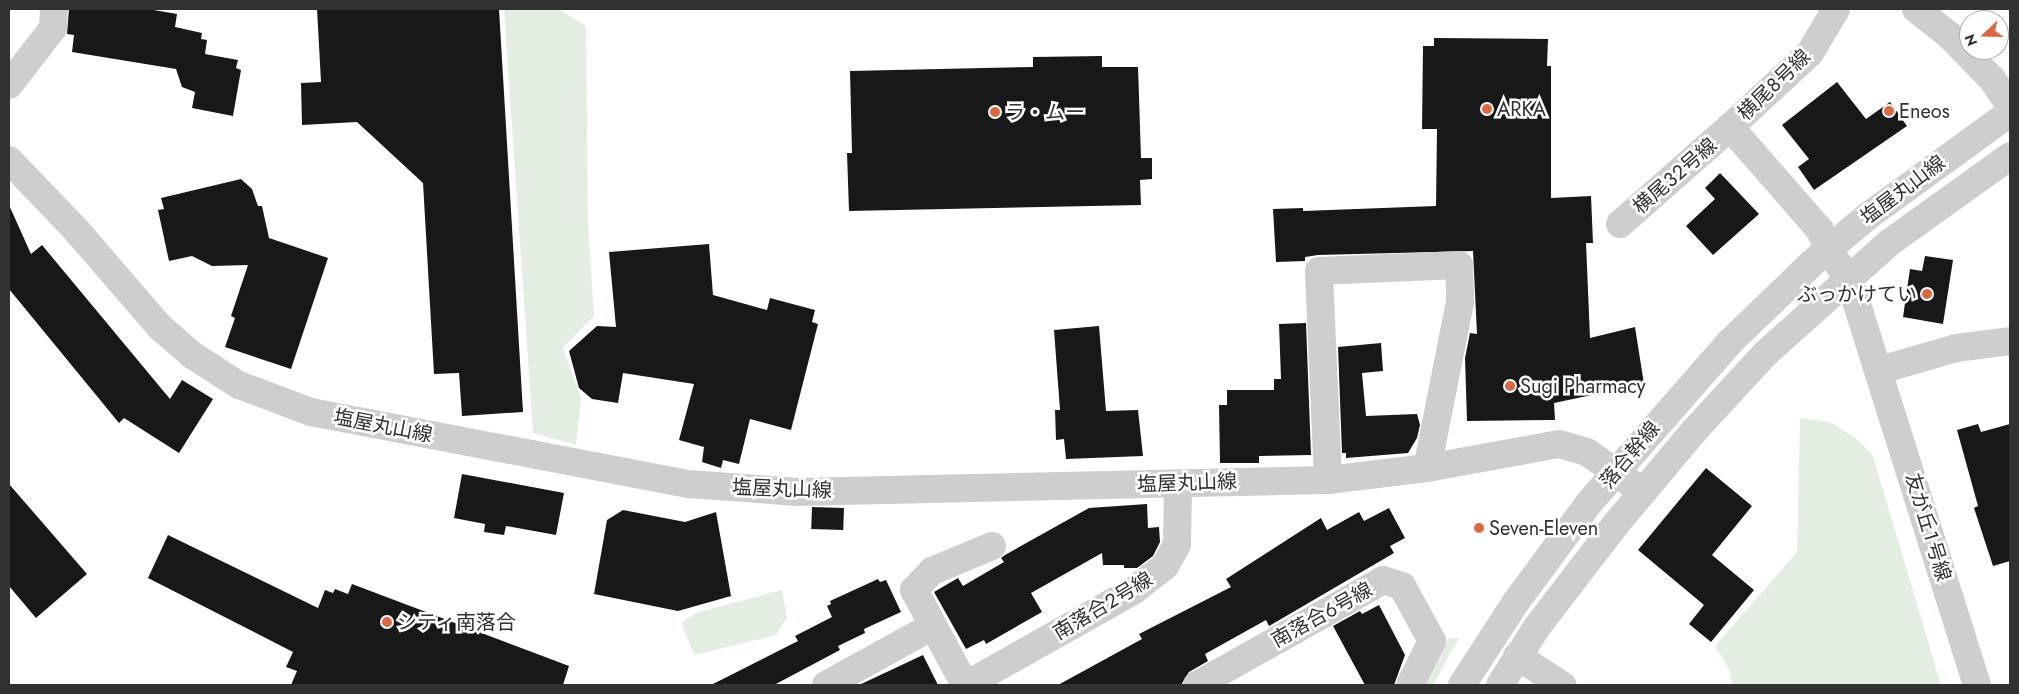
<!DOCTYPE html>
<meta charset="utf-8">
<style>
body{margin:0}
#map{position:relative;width:2019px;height:694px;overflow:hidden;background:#fff;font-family:Jost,"Noto Sans JP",sans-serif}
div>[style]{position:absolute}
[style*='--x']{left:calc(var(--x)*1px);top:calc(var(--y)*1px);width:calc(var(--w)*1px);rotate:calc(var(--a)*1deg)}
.green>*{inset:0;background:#e3ede1}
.building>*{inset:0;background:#181818;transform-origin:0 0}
.minor>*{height:28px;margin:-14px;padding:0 14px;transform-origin:14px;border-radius:14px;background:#cecece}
.dots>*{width:14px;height:14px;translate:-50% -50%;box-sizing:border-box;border:2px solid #fff;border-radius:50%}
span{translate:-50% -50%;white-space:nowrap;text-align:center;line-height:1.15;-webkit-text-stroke:5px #fff;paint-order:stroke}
.street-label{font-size:20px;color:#313131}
.poi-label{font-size:20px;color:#313131}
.left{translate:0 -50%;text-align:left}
.right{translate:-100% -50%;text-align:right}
.frame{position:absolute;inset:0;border:10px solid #313131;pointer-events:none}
.north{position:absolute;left:1959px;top:10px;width:50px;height:50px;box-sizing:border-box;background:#fff;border:1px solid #adadad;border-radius:50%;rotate:249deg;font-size:14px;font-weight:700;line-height:20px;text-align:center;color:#313131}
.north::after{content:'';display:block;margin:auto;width:18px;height:22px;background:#da6842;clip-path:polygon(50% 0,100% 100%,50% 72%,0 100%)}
</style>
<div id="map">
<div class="green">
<div style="clip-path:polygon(504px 9px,558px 9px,586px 26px,588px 223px,594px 316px,563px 348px,581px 399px,576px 445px,533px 433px)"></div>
<div style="clip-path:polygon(1800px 418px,1830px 422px,1857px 439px,1873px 456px,1941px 685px,1732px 685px,1729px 669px,1715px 646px,1797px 552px)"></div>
<div style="clip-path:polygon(782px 590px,787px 617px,776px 635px,694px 655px,681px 623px,698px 612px)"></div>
<div style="clip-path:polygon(1449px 638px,1459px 638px,1433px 685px,1424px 685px)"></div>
</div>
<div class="building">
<div style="clip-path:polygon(69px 9px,148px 9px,177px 14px,175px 27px,202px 33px,201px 39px,207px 40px,205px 54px,238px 60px,236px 68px,241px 70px,233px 116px,192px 108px,195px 92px,182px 87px,176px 69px,72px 52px,74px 35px,67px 34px)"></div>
<div style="clip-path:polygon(317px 9px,499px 9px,523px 412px,462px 416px,459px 373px,434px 374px,423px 183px,357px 122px,302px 125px,301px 83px,321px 82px)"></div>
<div style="clip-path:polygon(1434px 38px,1548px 39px,1547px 66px,1551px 66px,1551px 198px,1591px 196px,1593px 243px,1586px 243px,1590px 338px,1635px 327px,1644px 384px,1554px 403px,1555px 420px,1467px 421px,1465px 358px,1470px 333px,1477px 334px,1473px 251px,1318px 255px,1305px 257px,1305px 261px,1276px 262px,1273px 209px,1303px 208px,1303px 211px,1436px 206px,1437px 129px,1422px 129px,1423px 46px,1434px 46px)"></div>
<div style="clip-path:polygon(1102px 56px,1102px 67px,1138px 67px,1141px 158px,1152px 158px,1152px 179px,1140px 180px,1141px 205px,849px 211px,847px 153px,852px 153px,850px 71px,1033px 67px,1033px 57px)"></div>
<div style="clip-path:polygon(1837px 82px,1866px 119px,1890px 102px,1907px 126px,1814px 190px,1798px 167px,1809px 159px,1782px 125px)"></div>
<div style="clip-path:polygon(1720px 173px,1759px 214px,1713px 255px,1686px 226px,1715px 199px,1705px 188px)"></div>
<div style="clip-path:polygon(241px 179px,252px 189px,258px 206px,262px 206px,269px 238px,328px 258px,291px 369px,225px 347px,235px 318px,231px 316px,248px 265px,212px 266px,192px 256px,169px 261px,158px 210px,164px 209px,161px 198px)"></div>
<div style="clip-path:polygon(9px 205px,31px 254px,42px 245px,170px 399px,182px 380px,213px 399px,179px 453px,124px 418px,119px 423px,9px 289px)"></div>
<div style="clip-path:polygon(709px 244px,713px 295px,767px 310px,770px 298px,815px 310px,812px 322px,818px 324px,791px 430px,750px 419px,739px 464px,723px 460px,721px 468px,702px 462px,704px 447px,679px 440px,694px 384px,623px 373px,618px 403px,592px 399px,579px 388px,569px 351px,597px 326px,616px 327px,609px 252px)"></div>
<div style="clip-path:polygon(1925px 256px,1953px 260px,1943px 324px,1903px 317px,1910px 269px,1922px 271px)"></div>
<div style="clip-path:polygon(1306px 323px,1311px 455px,1259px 456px,1259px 463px,1220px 463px,1219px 405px,1227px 405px,1227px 390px,1274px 390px,1274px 379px,1281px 379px,1279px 324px)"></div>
<div style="clip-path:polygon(1099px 326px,1106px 411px,1138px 410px,1143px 456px,1066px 459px,1064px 439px,1056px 440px,1055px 410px,1060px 410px,1054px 330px)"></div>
<div style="clip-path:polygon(1381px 343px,1383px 371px,1362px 373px,1366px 416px,1417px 414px,1420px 425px,1417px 438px,1408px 453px,1346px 458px,1346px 453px,1342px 453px,1338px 347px)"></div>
<div style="clip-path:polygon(1978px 424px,1981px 432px,2010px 424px,2010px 561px,1993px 566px,1974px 508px,1978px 506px,1957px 430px)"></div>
<div style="clip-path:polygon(1706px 468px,1752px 506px,1712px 555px,1754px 590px,1711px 642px,1689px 624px,1704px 605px,1638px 550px)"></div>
<div style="clip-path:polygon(462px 474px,564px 493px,556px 535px,506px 526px,504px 535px,484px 532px,485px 524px,454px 518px)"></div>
<div style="clip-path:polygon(9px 484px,87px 574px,36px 618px,9px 586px)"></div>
<div style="clip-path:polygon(1147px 504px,1148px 528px,1159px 527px,1160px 542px,1153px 556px,1137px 568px,1124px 568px,1124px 565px,1103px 565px,1102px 553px,1031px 593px,1042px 612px,986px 644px,984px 640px,966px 649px,934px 592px,958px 578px,963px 586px,1004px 562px,1001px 558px,1005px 555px,1089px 508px)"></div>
<div style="left:812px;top:507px;width:32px;height:22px;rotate:2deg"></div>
<div style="clip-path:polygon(1389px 508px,1405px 538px,1390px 546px,1394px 553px,1269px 626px,1266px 620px,1205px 654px,1208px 661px,1189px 672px,1181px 685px,1058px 685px,1142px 639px,1139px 634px,1231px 587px,1226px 579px,1321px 518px,1327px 530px,1359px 512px,1364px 521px)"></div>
<div style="clip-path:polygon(623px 510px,685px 522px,716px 512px,731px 596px,678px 611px,594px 594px,607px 520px)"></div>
<div style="clip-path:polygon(168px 535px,318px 608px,325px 590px,333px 593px,335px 589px,348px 594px,352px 584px,569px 666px,563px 685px,291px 685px,297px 671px,286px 667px,293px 652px,148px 578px)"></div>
<div style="clip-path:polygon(878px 579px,880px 582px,886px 580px,901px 612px,864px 629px,865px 633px,838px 646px,840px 650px,774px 685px,711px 685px,798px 641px,795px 636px,832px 617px,827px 606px,831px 604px,830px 601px)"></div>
<div style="clip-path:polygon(1379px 605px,1405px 655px,1394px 685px,1365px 685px,1333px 626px,1360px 611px,1362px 614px)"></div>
<div style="clip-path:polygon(923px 655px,938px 685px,859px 685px)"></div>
</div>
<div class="minor">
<div style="--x:1836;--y:9;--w:51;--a:120.6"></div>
<div style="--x:1810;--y:53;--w:109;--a:137.2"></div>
<div style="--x:1730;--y:127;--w:137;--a:48.9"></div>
<div style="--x:1820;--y:230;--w:22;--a:68"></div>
<div style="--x:1828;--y:250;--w:36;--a:54"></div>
<div style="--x:1849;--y:279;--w:426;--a:72.5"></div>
<div style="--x:1916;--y:9;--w:42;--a:38.2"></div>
<div style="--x:1949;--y:35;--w:62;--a:45.7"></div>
<div style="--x:1992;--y:79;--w:32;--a:56"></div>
<div style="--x:9;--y:85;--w:72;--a:-52.3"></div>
<div style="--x:53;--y:28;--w:19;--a:-87"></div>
<div style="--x:9;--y:160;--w:98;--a:46.2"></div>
<div style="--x:77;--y:231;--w:127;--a:49.2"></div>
<div style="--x:160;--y:327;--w:43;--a:41.2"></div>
<div style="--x:192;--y:355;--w:56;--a:32.6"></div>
<div style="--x:239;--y:385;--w:77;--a:20.6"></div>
<div style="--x:311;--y:412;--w:385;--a:10.8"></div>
<div style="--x:689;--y:484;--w:109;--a:4.2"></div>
<div style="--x:798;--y:492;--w:530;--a:-1.3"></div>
<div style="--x:1328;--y:480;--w:100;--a:-6.9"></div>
<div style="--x:1427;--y:468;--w:134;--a:-10.3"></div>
<div style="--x:1559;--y:444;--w:29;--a:16"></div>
<div style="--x:1587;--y:452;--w:69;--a:35.5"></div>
<div style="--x:1620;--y:224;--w:147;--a:-41.4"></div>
<div style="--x:1880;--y:370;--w:79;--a:-16.1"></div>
<div style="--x:1956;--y:348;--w:54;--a:-7.4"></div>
<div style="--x:1328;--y:480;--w:209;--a:-92.5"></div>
<div style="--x:1319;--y:271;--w:140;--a:-2.5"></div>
<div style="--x:1459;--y:265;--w:37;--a:88"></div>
<div style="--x:1460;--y:302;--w:169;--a:101.2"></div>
<div style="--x:1517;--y:656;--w:54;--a:32.8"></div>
<div style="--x:826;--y:685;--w:120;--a:-28.9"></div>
<div style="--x:965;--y:685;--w:108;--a:-118.2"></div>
<div style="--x:914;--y:590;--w:26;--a:-47"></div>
<div style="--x:932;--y:571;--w:65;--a:-22.6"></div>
<div style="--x:966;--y:685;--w:192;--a:-29.4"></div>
<div style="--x:1133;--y:591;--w:41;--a:-38"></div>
<div style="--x:1165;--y:566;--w:25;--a:-61"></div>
<div style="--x:1177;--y:544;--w:60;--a:-89"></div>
<div style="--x:1197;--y:685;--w:214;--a:-29.4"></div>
<div style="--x:1383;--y:580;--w:20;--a:18"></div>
<div style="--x:1402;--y:586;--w:63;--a:61.4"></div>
<div style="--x:1432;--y:641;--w:49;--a:116.6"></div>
<div style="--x:1462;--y:685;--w:99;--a:-57"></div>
<div style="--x:1516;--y:602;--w:123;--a:-53.6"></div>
<div style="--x:1589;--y:503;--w:214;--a:-48.8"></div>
<div style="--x:1730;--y:342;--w:112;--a:-43.9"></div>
<div style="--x:1811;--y:264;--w:75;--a:-40.1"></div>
<div style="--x:1868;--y:216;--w:175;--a:-36"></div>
<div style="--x:1500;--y:685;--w:69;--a:-57.5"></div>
<div style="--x:1537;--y:627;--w:130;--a:-52.5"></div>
<div style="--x:1616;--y:524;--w:121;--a:-50"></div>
<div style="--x:1694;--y:431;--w:106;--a:-47.3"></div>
<div style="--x:1766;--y:353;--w:165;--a:-41.8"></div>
<div style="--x:1889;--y:243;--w:149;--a:-35.7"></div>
</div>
<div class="dots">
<div style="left:1487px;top:109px;background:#da6842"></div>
<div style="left:1889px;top:111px;background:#da6842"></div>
<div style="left:995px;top:112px;background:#da6842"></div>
<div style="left:1927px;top:294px;background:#da6842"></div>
<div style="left:1510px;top:386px;background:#da6842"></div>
<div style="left:1479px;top:528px;background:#da6842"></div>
<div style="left:387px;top:622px;background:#da6842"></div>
</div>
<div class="street-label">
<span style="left:1774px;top:85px;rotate:-44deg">横尾８号線</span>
<span style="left:1675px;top:176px;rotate:-41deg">横尾３２号線</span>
<span style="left:1903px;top:190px;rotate:-37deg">塩屋丸山線</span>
<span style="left:383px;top:426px;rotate:11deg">塩屋丸山線</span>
<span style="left:1630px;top:455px;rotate:-50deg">落合幹線</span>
<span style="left:1187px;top:483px;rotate:-2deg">塩屋丸山線</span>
<span style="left:782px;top:489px;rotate:2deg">塩屋丸山線</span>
<span style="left:1928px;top:527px;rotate:73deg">友が丘１号線</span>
<span style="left:1103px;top:606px;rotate:-31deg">南落合２号線</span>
<span style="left:1322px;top:615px;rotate:-29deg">南落合６号線</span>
</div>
<div class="poi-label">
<span class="left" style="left:1497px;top:109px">ARKA</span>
<span class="left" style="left:1899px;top:111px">Eneos</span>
<span class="left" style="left:1005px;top:112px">ラ・ムー</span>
<span class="right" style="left:1917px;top:294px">ぶっかけてい</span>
<span class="left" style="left:1520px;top:386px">Sugi Pharmacy</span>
<span class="left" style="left:1489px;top:528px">Seven-Eleven</span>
<span class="left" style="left:397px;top:622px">シティ南落合</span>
</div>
<div class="frame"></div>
<div class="north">N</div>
</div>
